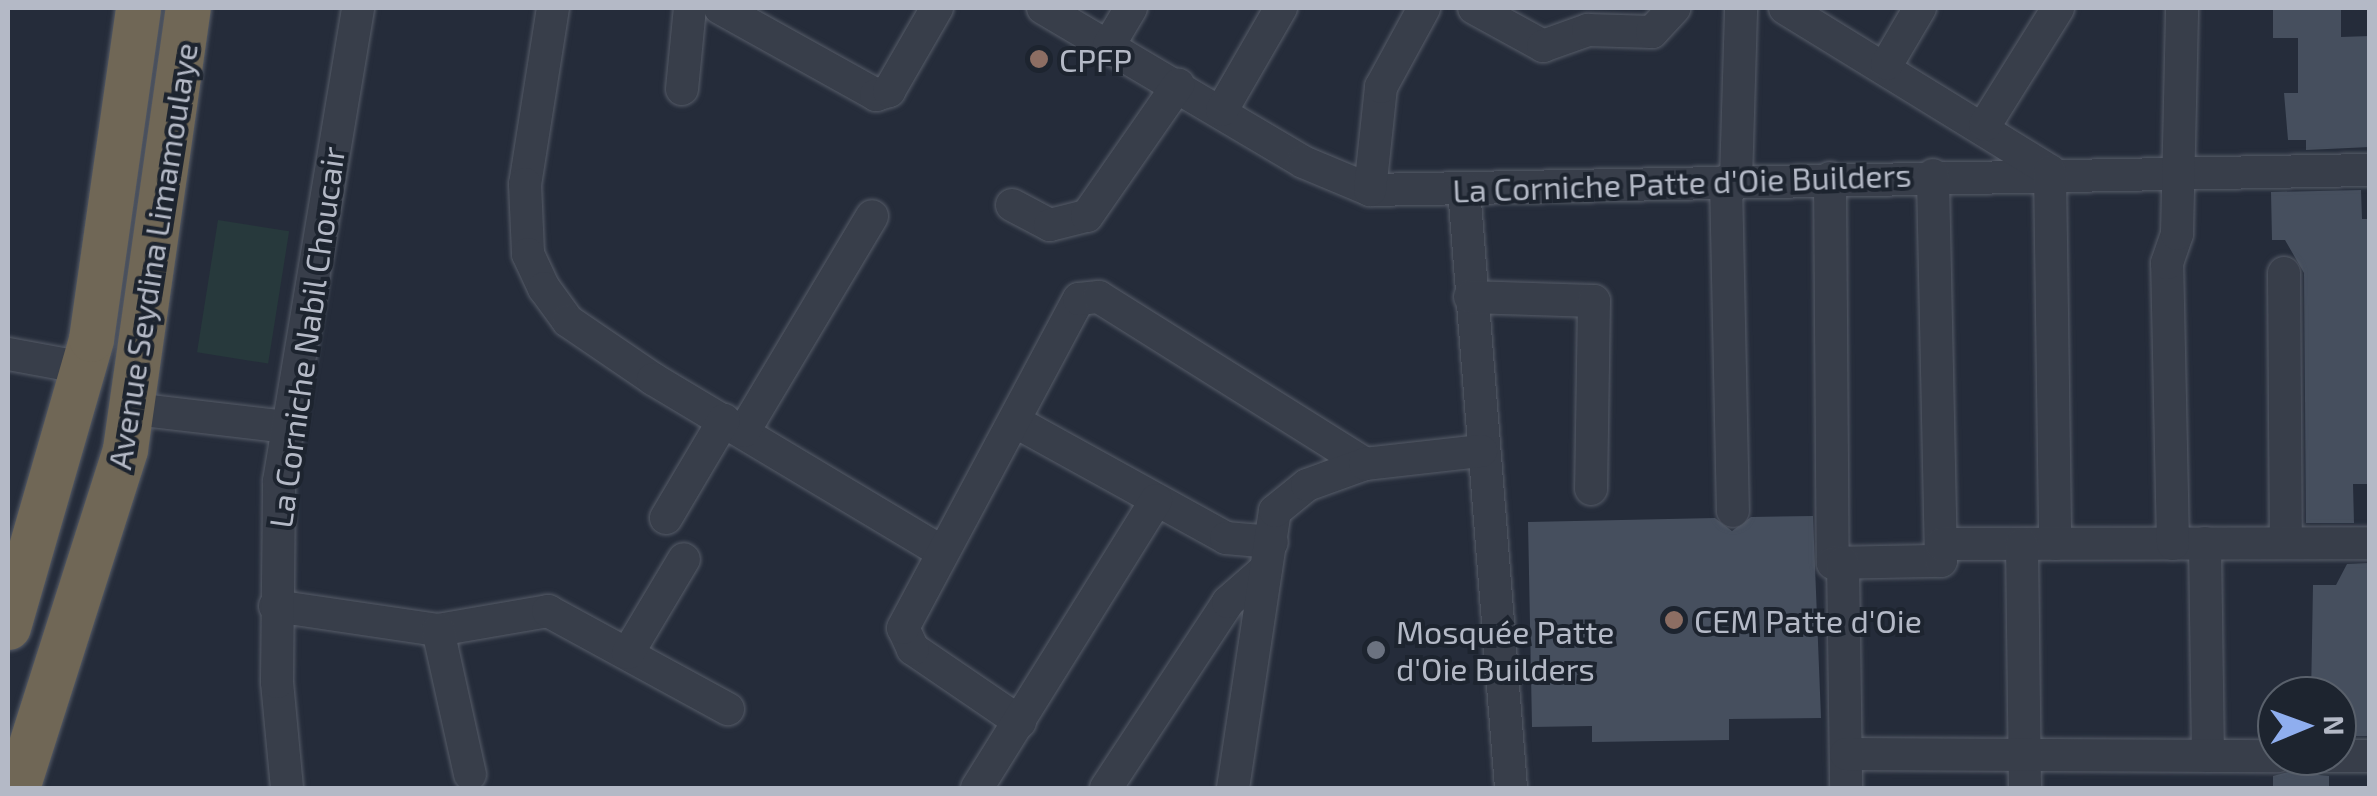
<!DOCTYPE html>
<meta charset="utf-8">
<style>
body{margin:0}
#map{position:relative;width:2377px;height:796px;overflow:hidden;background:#252c3a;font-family:"Exo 2",sans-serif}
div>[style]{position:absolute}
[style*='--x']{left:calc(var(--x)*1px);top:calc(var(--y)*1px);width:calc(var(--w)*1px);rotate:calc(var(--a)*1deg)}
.green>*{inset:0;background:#27393c;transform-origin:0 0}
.building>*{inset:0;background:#464f5e}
.roads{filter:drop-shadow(0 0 2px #565c68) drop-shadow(0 0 2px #565c68)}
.minor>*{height:32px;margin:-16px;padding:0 16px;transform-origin:16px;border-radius:16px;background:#383e4a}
.highway>*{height:45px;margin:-22.5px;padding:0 22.5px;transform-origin:22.5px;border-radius:22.5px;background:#706756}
.dots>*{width:28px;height:28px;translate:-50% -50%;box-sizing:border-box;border:5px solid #1d242f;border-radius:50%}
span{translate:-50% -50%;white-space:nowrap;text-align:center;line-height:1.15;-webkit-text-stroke:8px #1d242f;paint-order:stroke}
.poi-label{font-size:32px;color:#b4b9c6}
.left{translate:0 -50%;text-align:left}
.street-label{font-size:32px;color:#b4b9c6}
.frame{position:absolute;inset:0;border:10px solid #b4b9c6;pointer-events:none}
.north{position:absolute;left:2257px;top:676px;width:100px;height:100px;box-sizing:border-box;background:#1d242f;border:2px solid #59606b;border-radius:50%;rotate:89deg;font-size:28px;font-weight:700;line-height:40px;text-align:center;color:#b4b9c6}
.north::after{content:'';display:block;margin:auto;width:35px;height:45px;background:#8faeef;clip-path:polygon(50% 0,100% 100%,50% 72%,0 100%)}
</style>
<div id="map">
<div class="green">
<div style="left:218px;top:220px;width:72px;height:134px;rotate:9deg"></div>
</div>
<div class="building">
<div style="clip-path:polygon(2273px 8px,2341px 8px,2341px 37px,2370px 36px,2370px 147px,2306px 150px,2306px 140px,2288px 140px,2284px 93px,2298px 93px,2298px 38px,2273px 38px)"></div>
<div style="clip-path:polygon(2361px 190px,2362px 219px,2370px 219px,2370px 484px,2353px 484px,2354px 523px,2306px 523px,2304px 273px,2285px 240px,2272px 240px,2271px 192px)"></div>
<div style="clip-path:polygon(1813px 516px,1821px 718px,1729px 719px,1729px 740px,1592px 742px,1592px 726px,1532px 727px,1528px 522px,1715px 518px,1732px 531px,1751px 517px)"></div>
<div style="clip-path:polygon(2370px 563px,2370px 736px,2337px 736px,2337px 696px,2311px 696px,2313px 585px,2336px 585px,2347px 564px)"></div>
<div style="clip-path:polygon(2288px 772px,2329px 776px,2329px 788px,2273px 788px,2273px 776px)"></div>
</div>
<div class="roads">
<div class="minor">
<div style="--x:553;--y:8;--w:178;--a:99"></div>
<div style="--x:525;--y:184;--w:70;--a:87.5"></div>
<div style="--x:528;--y:254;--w:38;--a:65"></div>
<div style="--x:544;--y:288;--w:41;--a:54"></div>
<div style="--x:568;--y:321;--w:103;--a:34.3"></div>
<div style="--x:653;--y:379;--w:335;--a:30.9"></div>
<div style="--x:720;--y:8;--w:179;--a:29.1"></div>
<div style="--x:876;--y:95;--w:14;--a:-17"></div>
<div style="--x:889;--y:91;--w:96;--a:-60"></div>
<div style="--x:1043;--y:8;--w:302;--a:30.6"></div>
<div style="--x:1303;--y:162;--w:73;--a:22.7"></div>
<div style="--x:1370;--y:190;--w:1000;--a:-1.15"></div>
<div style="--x:1474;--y:8;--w:79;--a:28.8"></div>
<div style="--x:1543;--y:46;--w:48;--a:-19.6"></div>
<div style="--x:1588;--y:30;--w:64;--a:1.8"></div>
<div style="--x:1652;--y:32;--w:33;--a:-47"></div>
<div style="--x:1785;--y:8;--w:311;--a:31.6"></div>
<div style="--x:2050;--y:171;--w:373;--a:89.2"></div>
<div style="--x:1109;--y:45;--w:43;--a:-59.3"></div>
<div style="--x:1887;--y:64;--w:65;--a:-59.5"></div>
<div style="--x:682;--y:89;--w:81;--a:-84.4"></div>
<div style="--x:1222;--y:110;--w:118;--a:-60"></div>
<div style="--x:1985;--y:125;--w:138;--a:-58"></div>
<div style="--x:1830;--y:178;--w:385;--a:89.6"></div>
<div style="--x:1833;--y:563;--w:108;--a:-1.1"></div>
<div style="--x:1941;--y:561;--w:386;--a:-91.2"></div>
<div style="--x:1736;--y:180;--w:172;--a:-88.3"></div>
<div style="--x:1726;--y:181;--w:330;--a:88.8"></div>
<div style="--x:1464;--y:189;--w:601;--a:85.51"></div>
<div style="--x:1370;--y:190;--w:104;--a:-83.9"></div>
<div style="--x:1381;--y:87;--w:90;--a:-61.4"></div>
<div style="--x:1012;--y:205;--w:43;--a:27.8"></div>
<div style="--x:1050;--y:225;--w:38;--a:-14"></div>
<div style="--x:1087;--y:216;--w:160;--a:-55.2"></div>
<div style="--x:2284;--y:273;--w:270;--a:89.6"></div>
<div style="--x:1470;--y:297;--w:124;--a:1.8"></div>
<div style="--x:1594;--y:301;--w:188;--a:90.9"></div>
<div style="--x:8;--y:354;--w:77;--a:10.4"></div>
<div style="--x:134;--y:409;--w:154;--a:6.7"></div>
<div style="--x:1016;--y:422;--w:240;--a:28.9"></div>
<div style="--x:1226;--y:538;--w:46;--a:5"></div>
<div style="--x:744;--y:431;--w:250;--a:-59.2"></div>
<div style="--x:666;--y:518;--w:114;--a:-59.4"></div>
<div style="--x:2205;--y:543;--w:213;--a:89.2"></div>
<div style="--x:1941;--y:544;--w:429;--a:-0.1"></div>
<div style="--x:2022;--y:544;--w:244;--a:89.3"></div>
<div style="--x:2173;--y:544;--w:281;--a:-91.2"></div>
<div style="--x:2167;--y:263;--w:31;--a:-71"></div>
<div style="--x:2177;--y:234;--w:226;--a:-88.7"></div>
<div style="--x:1843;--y:562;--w:226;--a:89.2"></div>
<div style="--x:275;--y:606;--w:165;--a:8.4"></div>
<div style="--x:438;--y:630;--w:112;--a:-9.8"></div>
<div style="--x:548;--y:611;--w:205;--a:28.6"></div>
<div style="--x:438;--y:630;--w:148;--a:77.5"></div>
<div style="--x:628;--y:653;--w:109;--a:-59.2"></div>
<div style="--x:1020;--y:722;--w:130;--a:-145.7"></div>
<div style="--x:913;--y:649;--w:23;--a:-115"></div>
<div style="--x:903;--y:628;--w:373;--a:-61.9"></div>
<div style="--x:1079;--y:299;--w:20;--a:-6"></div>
<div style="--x:1099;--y:297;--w:314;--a:32.1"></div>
<div style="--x:1846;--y:754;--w:431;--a:0.3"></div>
<div style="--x:2300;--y:756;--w:70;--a:0"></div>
<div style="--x:287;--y:788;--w:106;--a:-95.4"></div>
<div style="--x:277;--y:682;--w:201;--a:-89.4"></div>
<div style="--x:279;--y:481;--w:480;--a:-80.5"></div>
<div style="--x:977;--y:788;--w:339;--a:-58.1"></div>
<div style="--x:1106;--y:788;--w:222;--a:-56.7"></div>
<div style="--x:1228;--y:602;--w:50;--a:-41"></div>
<div style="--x:1233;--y:788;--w:280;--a:-81.4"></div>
<div style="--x:1275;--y:511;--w:41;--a:-39.1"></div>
<div style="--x:1307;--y:485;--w:62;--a:-19.9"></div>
<div style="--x:1365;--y:464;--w:117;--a:-6.4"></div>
</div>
<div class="highway">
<div style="--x:8;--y:627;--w:300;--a:-73.9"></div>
<div style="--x:91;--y:339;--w:334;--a:-81.9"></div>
<div style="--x:17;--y:788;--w:356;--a:-72.3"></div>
<div style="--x:125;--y:449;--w:445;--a:-81.9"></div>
</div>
</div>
<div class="dots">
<div style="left:1039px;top:59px;background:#8d6e63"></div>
<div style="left:1674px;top:620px;background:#8d6e63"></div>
<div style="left:1376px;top:650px;background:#6b7280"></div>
</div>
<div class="poi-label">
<span class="left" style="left:1059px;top:59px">CPFP</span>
<span class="left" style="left:1694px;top:620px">CEM Patte d'Oie</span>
<span class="left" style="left:1396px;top:650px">Mosquée Patte<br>d'Oie Builders</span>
</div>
<div class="street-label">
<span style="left:1682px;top:182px;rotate:-2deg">La Corniche Patte d'Oie Builders</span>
<span style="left:152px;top:256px;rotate:-81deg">Avenue Seydina Limamoulaye</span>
<span style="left:306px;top:337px;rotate:-82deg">La Corniche Nabil Choucair</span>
</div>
<div class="frame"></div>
<div class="north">N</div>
</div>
